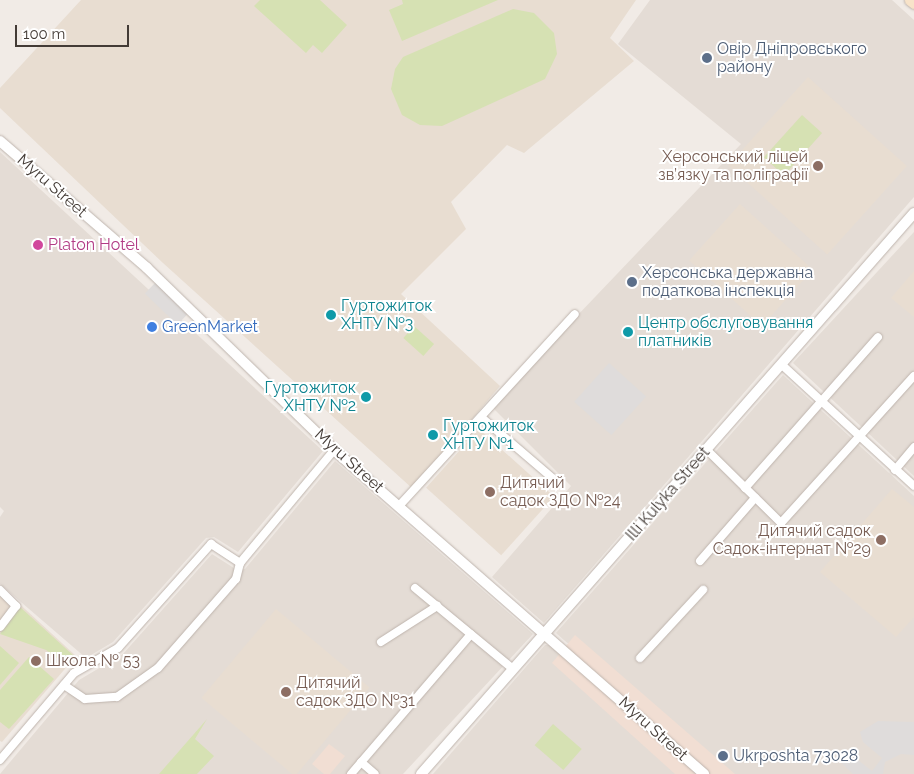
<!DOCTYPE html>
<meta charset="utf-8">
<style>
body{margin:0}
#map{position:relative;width:914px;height:774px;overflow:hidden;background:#f1ebe6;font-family:Raleway,sans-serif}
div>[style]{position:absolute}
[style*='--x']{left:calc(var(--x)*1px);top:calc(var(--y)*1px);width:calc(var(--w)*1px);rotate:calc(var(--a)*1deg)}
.residential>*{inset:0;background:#e4dcd5}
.commercial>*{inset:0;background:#f1ded3}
.education>*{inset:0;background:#e8ddd1;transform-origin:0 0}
.green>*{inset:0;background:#d6e1b3;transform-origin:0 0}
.parking>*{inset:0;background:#dfdcdb;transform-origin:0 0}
.roads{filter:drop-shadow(0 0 1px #beb4ad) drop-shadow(0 0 1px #beb4ad)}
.minor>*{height:8px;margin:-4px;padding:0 4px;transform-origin:4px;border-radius:4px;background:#fff}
.tertiary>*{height:10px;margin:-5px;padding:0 5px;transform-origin:5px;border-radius:5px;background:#fff}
.secondary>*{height:11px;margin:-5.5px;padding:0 5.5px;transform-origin:5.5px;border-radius:5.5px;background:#f8e3c9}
.dots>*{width:14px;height:14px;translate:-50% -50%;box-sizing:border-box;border:2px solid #fff;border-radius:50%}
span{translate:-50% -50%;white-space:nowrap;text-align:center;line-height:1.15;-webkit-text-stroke:4px #fff;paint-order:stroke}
.service-label{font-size:16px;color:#4e5e75}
.left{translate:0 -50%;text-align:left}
.education-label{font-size:16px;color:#785e54}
.right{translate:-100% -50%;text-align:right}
.street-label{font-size:16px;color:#433b36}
.hotel-label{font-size:16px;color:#b23c85}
.culture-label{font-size:16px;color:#0d838f}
.shop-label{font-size:16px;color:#366cbe}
.scale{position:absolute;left:15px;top:25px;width:114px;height:22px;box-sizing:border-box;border:2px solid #433b36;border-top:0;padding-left:6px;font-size:15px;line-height:18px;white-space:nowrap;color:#433b36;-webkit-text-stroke:4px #fff;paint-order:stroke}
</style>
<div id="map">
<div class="residential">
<div style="clip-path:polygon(650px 0,892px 0,914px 20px,914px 197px,544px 623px,492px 577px,571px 486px,491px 406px,741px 144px,618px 44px)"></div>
<div style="clip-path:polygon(0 152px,323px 451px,238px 552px,214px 537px,206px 538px,113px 642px,86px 658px,0 584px,0 517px,4px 511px,0 507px)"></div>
<div style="clip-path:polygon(914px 232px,914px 476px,793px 363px)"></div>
<div style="clip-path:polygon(783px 375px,914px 496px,914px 774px,716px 774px,556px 633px)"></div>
<div style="clip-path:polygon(335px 461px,533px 634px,403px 774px,0 774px,79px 680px,123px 654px,212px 554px,237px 570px,245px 569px)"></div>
<div style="clip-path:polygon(545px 645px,552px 645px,697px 774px,433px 774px)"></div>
</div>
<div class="commercial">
<div style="clip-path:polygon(575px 635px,735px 774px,675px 774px,552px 663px)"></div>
<div style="clip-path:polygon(329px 744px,345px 756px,330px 774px,324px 774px,312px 764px)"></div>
</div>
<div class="education">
<div style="clip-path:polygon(81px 0,636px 0,610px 38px,634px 61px,524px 153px,507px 145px,451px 202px,466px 229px,401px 294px,500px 386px,413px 489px,163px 263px,0 108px,0 88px)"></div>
<div style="left:808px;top:77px;width:133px;height:119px;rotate:42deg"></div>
<div style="left:740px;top:204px;width:98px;height:76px;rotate:42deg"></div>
<div style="clip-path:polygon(914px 271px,914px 317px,891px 298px)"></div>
<div style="left:479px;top:429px;width:101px;height:79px;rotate:42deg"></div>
<div style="clip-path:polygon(892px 489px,914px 507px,914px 617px,896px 637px,820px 572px)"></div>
<div style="clip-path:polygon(0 586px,76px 656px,2px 742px,0 741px)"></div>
<div style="left:276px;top:609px;width:122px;height:116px;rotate:40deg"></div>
</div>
<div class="green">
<div style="clip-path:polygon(260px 0,320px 0,347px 25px,322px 53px,313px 45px,306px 53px,254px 6px)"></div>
<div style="clip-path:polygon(402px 0,498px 0,402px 41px,389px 10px,403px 4px)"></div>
<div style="clip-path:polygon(513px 9px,534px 13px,554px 33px,557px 54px,545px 79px,442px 126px,420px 125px,402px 115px,391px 89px,395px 69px,403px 57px)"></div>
<div style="left:802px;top:115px;width:27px;height:57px;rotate:42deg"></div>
<div style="left:414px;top:326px;width:27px;height:16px;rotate:42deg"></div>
<div style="clip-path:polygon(19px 606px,74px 656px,66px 665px,46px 650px,0 634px)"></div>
<div style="clip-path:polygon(0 646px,19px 663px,0 685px)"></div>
<div style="clip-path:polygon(29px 657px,54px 679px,9px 729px,0 722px,0 690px)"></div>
<div style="clip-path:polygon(207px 719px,195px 739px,214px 756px,197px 774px,159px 774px)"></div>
<div style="left:553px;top:724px;width:38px;height:28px;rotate:41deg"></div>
</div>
<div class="parking">
<div style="left:156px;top:282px;width:45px;height:16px;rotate:44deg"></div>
<div style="left:609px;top:363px;width:50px;height:52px;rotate:42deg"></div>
<div style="clip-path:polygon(878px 721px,914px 722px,914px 755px,901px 754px,885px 762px,883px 774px,853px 774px,836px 758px,845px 750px,872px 771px,882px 758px,863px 742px,860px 732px)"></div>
</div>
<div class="roads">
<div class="minor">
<div style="--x:782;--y:365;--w:179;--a:42.5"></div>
<div style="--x:481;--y:417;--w:100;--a:40.5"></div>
<div style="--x:707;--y:450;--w:104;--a:44.6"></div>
<div style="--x:781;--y:523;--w:198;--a:-47.9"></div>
<div style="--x:895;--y:470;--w:30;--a:-50"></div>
<div style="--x:745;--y:488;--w:201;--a:-48.6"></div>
<div style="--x:399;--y:506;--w:260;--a:-47.5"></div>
<div style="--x:700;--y:561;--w:84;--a:-48.9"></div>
<div style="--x:415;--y:588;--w:127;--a:39.6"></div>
<div style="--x:0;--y:590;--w:23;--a:45"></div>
<div style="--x:16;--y:606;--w:26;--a:127"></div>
<div style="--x:381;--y:642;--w:67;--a:-32.7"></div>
<div style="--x:640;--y:658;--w:93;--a:-47.2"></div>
<div style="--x:64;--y:685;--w:25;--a:34"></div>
<div style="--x:85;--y:699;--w:32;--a:-4"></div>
<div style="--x:117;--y:697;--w:50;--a:-35.3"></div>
<div style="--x:158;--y:668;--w:118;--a:-48.8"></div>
<div style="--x:236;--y:579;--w:16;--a:-76"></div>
<div style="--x:0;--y:760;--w:114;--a:-49.6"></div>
<div style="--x:74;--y:673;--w:51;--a:-29.6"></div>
<div style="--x:118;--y:648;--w:140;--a:-48.2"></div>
<div style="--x:211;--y:544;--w:35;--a:33"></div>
<div style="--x:240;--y:563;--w:147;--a:-50.2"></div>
<div style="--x:361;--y:762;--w:18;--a:41"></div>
<div style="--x:351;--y:774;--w:184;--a:-49.4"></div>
</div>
<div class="tertiary">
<div style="--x:0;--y:141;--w:194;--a:40.8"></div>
<div style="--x:147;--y:268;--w:261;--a:44.2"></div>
<div style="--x:334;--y:450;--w:492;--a:41.2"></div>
<div style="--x:421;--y:774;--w:747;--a:-48.69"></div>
</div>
<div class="secondary">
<div style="--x:910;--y:0;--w:5;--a:37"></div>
</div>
</div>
<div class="dots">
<div style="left:707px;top:58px;background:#5c6f8a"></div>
<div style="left:818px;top:166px;background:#8d6e63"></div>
<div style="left:38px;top:245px;background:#d1479c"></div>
<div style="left:632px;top:282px;background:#5c6f8a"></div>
<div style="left:331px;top:315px;background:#0f9aa8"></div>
<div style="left:152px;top:327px;background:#3f7fe0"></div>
<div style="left:628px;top:332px;background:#0f9aa8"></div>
<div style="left:366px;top:397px;background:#0f9aa8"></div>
<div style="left:433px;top:435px;background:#0f9aa8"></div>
<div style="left:490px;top:492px;background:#8d6e63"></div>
<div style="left:881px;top:540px;background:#8d6e63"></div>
<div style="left:36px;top:661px;background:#8d6e63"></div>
<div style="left:286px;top:692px;background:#8d6e63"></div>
<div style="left:723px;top:756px;background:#5c6f8a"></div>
</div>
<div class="service-label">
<span class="left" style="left:717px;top:58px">Овір Дніпровського<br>району</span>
<span class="left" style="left:642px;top:282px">Херсонська державна<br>податкова інспекція</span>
<span class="left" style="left:733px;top:756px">Ukrposhta 73028</span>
</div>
<div class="education-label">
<span class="right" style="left:808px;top:166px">Херсонський ліцей<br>зв’язку та поліграфії</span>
<span class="left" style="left:500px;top:492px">Дитячий<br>садок ЗДО №24</span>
<span class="right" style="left:871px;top:540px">Дитячий садок<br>Садок-інтернат №29</span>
<span class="left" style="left:46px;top:661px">Школа № 53</span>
<span class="left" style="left:296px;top:692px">Дитячий<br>садок ЗДО №31</span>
</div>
<div class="street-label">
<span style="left:52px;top:186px;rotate:41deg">Myru Street</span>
<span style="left:349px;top:461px;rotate:42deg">Myru Street</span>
<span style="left:668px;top:494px;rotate:-49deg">Illi Kulyka Street</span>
<span style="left:653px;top:729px;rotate:42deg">Myru Street</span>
</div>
<div class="hotel-label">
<span class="left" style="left:48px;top:245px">Platon Hotel</span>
</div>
<div class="culture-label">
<span class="left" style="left:341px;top:315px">Гуртожиток<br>ХНТУ №3</span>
<span class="left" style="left:638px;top:332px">Центр обслуговування<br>платників</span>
<span class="right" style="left:356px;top:397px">Гуртожиток<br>ХНТУ №2</span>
<span class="left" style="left:443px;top:435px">Гуртожиток<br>ХНТУ №1</span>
</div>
<div class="shop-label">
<span class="left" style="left:162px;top:327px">GreenMarket</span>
</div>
<div class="scale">100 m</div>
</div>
